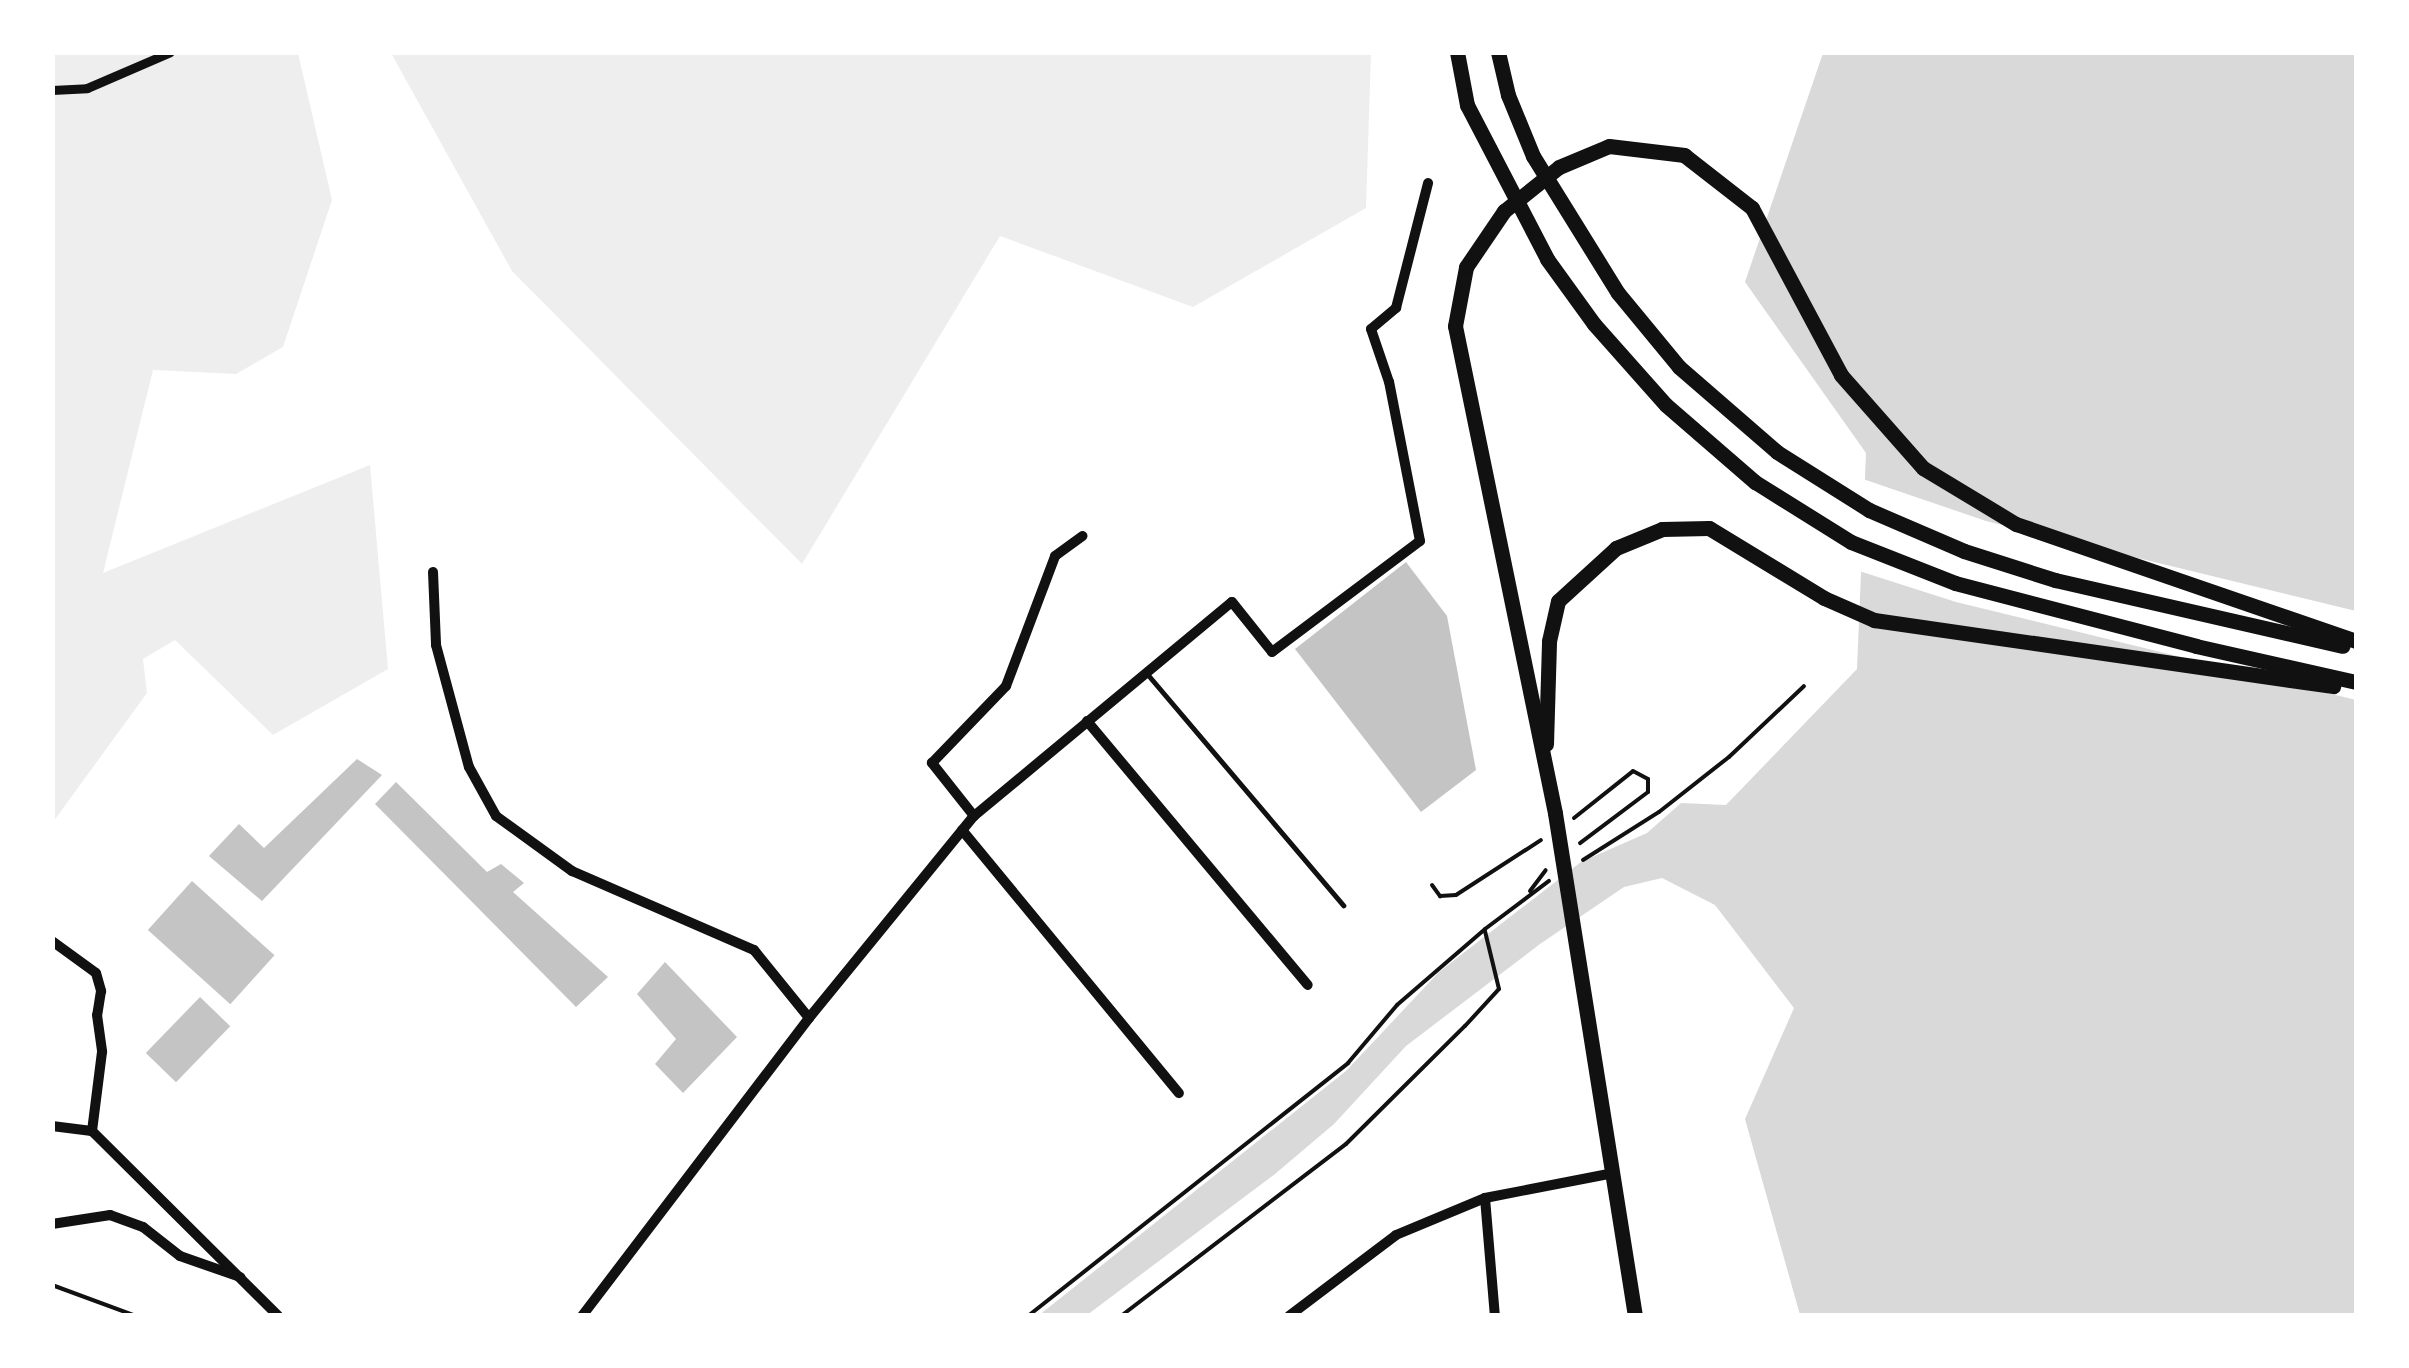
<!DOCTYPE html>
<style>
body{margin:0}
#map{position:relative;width:2409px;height:1368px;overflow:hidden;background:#fff;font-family:"Exo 2",sans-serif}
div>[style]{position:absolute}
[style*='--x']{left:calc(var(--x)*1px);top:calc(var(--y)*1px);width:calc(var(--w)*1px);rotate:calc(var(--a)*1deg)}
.green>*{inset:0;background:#eee}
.water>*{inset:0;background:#d9d9d9}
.pier>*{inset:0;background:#fff}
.building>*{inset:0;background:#c4c4c4;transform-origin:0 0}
.path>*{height:4px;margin:-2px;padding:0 2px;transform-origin:2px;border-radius:2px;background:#111}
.service>*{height:5px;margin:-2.5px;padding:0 2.5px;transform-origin:2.5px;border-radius:2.5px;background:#111}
.pedestrian>*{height:9px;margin:-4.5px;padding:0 4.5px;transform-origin:4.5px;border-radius:4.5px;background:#111}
.minor>*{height:10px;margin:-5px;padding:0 5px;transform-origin:5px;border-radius:5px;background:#111}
.secondary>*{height:15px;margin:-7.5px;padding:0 7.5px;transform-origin:7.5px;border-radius:7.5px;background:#111}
span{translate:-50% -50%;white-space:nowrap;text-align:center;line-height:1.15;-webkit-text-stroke:10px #fff;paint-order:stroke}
.frame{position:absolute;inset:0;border:55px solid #fff;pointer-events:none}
</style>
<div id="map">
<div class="green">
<div style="clip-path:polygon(53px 53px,298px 53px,332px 200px,283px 347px,236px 374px,153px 370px,103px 573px,370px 465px,388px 669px,273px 735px,175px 640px,143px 659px,147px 693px,53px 822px)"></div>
<div style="clip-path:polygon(391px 53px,1371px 53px,1366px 208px,1193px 307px,1000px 236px,802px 564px,512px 271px)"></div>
</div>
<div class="water">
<div style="clip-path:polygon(1823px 53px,2356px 53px,2356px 1315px,1800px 1315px,1745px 1119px,1794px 1008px,1715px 905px,1662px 878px,1624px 887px,1540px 944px,1406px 1046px,1334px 1124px,1275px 1174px,1087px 1315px,1038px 1316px,1346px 1071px,1439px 972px,1581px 862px,1647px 833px,1681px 803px,1726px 805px,1857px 669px,1866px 453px,1745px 282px)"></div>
</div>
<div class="pier">
<div style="clip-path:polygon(1860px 478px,1986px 521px,2356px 611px,2356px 700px,1956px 602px,1856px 570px)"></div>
</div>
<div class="building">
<div style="clip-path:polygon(1406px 562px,1447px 616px,1476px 770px,1421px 812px,1295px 649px)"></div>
<div style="clip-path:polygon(357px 759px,382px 775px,262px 901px,209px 856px,239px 824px,264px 848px)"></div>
<div style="clip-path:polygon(396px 782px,487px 872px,501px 864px,524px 883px,513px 892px,608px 977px,576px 1007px,375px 804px)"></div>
<div style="left:192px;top:881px;width:111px;height:66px;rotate:42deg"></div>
<div style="clip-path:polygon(665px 962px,737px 1037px,683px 1093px,655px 1064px,676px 1039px,637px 994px)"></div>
<div style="left:200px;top:997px;width:42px;height:78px;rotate:44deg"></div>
</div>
<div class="path">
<div style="--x:1574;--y:818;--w:75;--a:-38.5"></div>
<div style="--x:1633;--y:771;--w:17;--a:28"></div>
<div style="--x:1648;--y:779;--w:13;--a:90"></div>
<div style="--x:1648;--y:792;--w:85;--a:143.1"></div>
<div style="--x:1583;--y:860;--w:90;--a:-32.3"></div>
<div style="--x:1659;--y:812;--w:89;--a:-38.2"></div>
<div style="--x:1729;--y:757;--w:103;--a:-43.4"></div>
<div style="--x:1432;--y:885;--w:14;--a:54"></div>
<div style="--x:1440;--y:896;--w:16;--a:-4"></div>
<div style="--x:1456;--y:895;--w:101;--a:-32.9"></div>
<div style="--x:1530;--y:891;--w:26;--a:-53"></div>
<div style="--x:52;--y:1285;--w:90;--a:20.3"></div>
<div style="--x:1028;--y:1316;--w:408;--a:-38.3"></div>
<div style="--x:1348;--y:1063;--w:76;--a:-49.8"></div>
<div style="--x:1397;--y:1005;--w:116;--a:-40.8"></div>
<div style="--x:1485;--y:929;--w:80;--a:-36.9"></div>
<div style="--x:1121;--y:1316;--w:283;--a:-37.4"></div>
<div style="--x:1346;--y:1144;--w:168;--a:-44.8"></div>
<div style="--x:1465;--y:1026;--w:50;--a:-47.4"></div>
<div style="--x:1499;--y:989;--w:60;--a:-103.6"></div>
</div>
<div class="service">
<div style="--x:1148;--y:675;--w:302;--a:49.7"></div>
</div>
<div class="pedestrian">
<div style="--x:52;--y:90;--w:35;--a:-3"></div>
<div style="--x:87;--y:88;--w:90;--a:-23.4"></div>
</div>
<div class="minor">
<div style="--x:433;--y:572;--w:73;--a:87.6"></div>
<div style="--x:436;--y:645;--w:126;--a:74.9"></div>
<div style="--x:469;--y:767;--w:56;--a:61.1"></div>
<div style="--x:496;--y:816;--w:94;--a:35.9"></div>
<div style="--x:572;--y:871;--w:198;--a:23.5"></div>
<div style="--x:754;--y:950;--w:87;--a:51"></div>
<div style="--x:1087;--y:721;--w:344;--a:50.1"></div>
<div style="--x:974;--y:816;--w:68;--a:-128.4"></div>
<div style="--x:932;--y:763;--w:107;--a:-46.1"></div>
<div style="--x:1006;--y:686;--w:139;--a:-69.3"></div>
<div style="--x:1055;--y:556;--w:34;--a:-36"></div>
<div style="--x:962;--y:830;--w:341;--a:50.5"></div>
<div style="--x:52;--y:941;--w:54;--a:36"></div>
<div style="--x:96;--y:973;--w:19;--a:74"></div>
<div style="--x:101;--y:991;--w:24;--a:99"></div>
<div style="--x:97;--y:1015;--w:37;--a:82"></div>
<div style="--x:102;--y:1052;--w:80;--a:97.2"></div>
<div style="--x:52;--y:1126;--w:40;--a:7.1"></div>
<div style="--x:92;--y:1131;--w:262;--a:44.8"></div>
<div style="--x:1485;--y:1198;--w:118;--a:85.2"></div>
<div style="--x:52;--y:1224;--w:59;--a:-8.8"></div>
<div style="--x:110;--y:1215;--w:35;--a:20"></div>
<div style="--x:143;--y:1227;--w:47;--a:38.1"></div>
<div style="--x:180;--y:1256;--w:64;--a:19.3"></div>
<div style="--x:582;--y:1316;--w:375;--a:-52.7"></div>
<div style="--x:809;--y:1018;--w:261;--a:-50.8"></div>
<div style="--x:974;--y:816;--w:335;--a:-39.7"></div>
<div style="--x:1232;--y:602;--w:64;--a:51.3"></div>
<div style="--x:1272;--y:652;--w:185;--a:-36.9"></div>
<div style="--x:1420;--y:541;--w:162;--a:-101"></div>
<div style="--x:1389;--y:382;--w:56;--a:-108.8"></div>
<div style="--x:1371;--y:329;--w:33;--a:-40"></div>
<div style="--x:1396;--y:308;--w:129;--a:-75.6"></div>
<div style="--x:1289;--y:1316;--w:134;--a:-37.1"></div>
<div style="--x:1396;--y:1235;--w:96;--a:-22.6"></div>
<div style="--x:1485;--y:1198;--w:131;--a:-11"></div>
</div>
<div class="secondary">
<div style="--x:1457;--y:52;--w:54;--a:79.3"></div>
<div style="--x:1467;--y:105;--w:174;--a:62.5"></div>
<div style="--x:1547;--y:259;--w:80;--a:54.1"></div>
<div style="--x:1594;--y:324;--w:108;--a:48.4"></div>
<div style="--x:1666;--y:405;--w:118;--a:40.9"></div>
<div style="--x:1755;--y:482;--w:113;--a:32"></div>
<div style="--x:1851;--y:542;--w:112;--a:21.5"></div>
<div style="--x:1955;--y:583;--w:249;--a:14.6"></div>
<div style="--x:2196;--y:646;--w:164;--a:12.7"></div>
<div style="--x:1498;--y:52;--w:44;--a:76.9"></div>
<div style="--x:1508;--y:95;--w:66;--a:67.7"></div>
<div style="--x:1533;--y:156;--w:161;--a:58.2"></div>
<div style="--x:1618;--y:293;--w:96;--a:50.5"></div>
<div style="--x:1679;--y:367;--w:130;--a:40.9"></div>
<div style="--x:1777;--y:452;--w:109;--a:32.2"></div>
<div style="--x:1869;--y:510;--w:103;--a:23.3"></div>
<div style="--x:1964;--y:551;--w:96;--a:17.7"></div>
<div style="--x:2055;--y:580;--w:295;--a:12.9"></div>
<div style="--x:1546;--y:744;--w:103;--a:-88.3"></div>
<div style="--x:1549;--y:641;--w:41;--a:-77.3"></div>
<div style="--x:1558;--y:601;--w:79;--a:-42.4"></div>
<div style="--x:1616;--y:548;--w:50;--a:-22.4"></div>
<div style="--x:1662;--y:529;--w:47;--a:-1.2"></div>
<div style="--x:1709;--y:528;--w:135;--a:31.3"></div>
<div style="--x:1824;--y:598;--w:55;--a:23.7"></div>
<div style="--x:1874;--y:620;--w:464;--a:8.2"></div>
<div style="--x:1635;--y:1316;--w:509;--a:-99.04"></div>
<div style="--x:1555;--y:813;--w:497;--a:-101.6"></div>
<div style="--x:1455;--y:326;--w:60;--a:-79.4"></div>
<div style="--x:1466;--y:267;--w:68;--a:-55.8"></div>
<div style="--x:1504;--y:211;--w:70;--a:-38.7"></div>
<div style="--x:1559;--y:167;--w:54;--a:-22.8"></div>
<div style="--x:1609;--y:146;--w:76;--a:6.8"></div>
<div style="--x:1684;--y:155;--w:86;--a:37.9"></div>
<div style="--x:1752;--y:208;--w:189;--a:61.9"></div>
<div style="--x:1841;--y:375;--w:124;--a:48.6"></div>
<div style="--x:1923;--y:468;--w:109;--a:31.1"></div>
<div style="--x:2016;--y:524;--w:360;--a:19"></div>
</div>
<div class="frame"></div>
</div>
